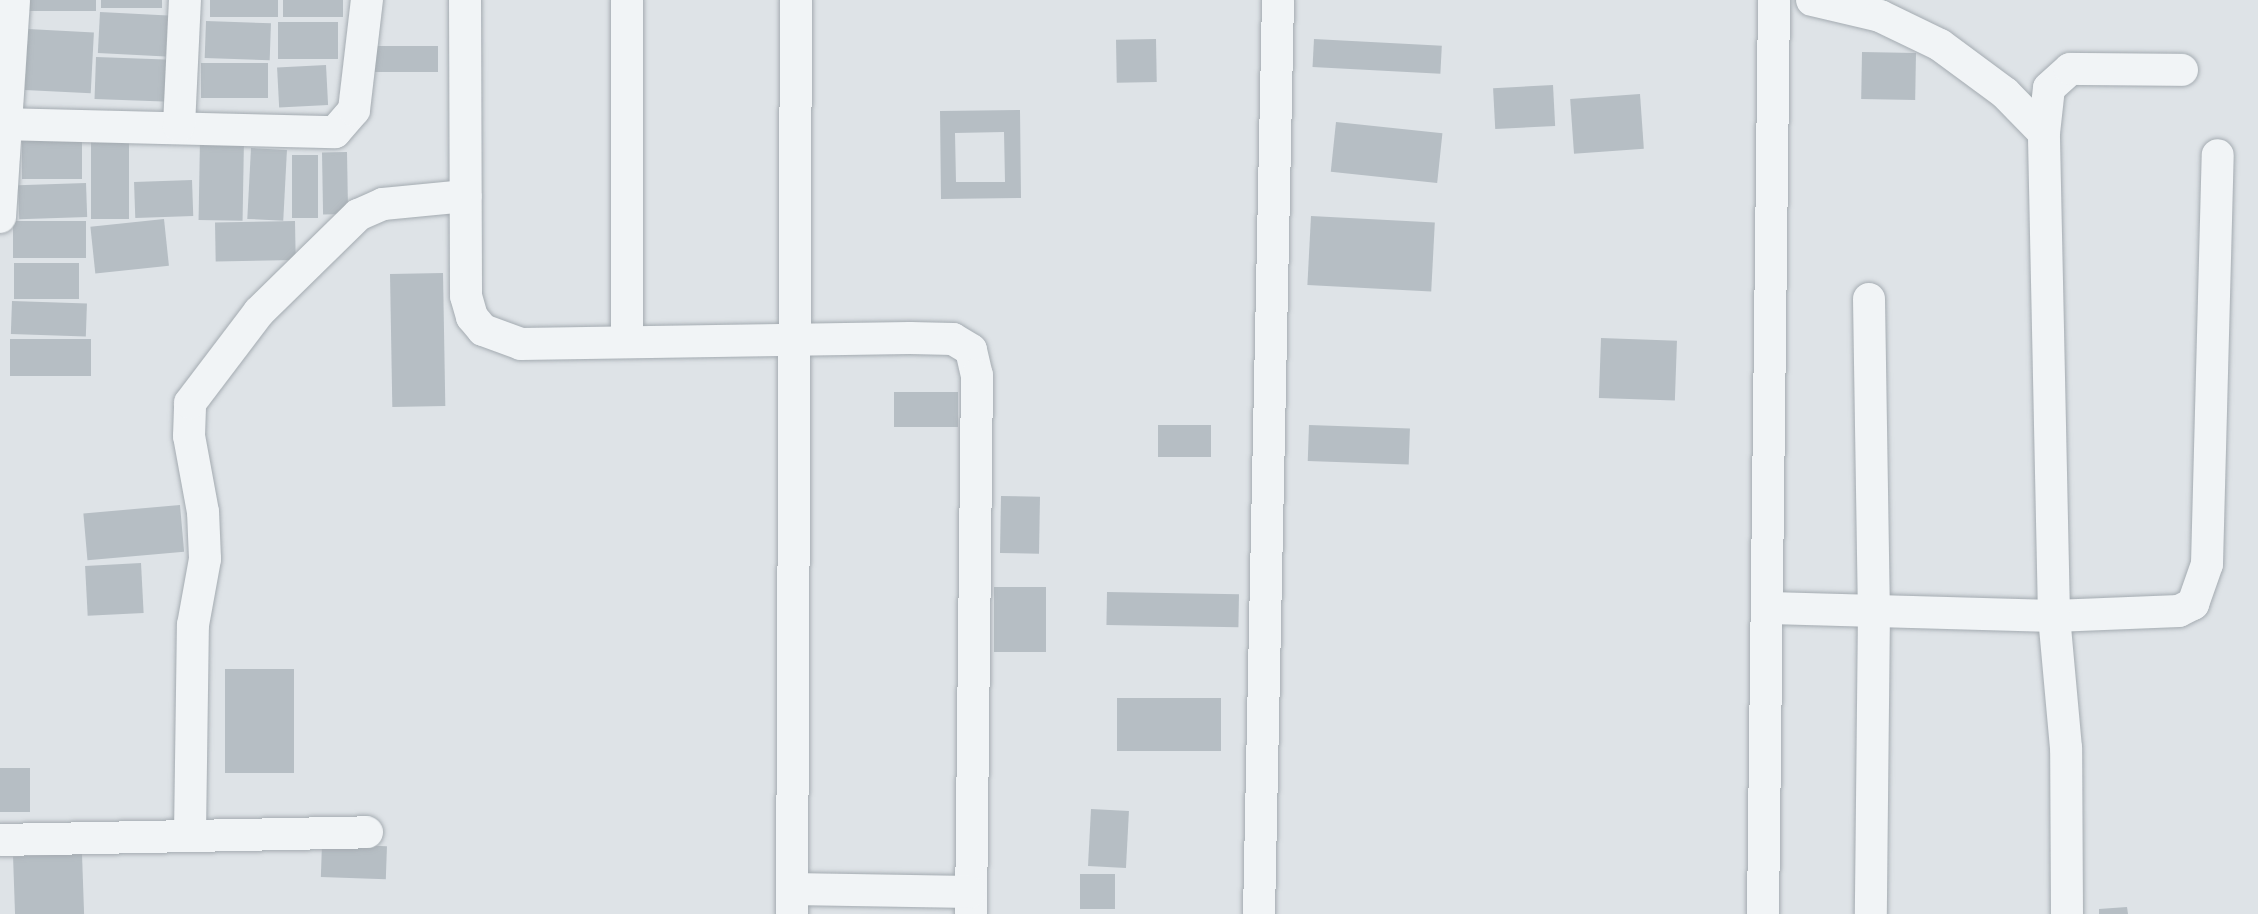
<!DOCTYPE html>
<style>
body{margin:0}
#map{position:relative;width:2258px;height:914px;overflow:hidden;background:#dee3e7;font-family:"Roboto Condensed",sans-serif}
div>[style]{position:absolute}
[style*='--x']{left:calc(var(--x)*1px);top:calc(var(--y)*1px);width:calc(var(--w)*1px);rotate:calc(var(--a)*1deg)}
.building>*{inset:0;background:#b6bec4;transform-origin:0 0}
.roads{filter:drop-shadow(0 0 2px #a4abb1) drop-shadow(0 0 2px #a4abb1)}
.minor>*{height:32px;margin:-16px;padding:0 16px;transform-origin:16px;border-radius:16px;background:#f1f4f6}
span{translate:-50% -50%;white-space:nowrap;text-align:center;line-height:1.15;-webkit-text-stroke:6px #eef2f5;paint-order:stroke}
</style>
<div id="map">
<div class="building">
<div style="left:29px;top:0;width:67px;height:11px"></div>
<div style="left:101px;top:0;width:61px;height:8px"></div>
<div style="left:210px;top:0;width:68px;height:17px"></div>
<div style="left:283px;top:0;width:60px;height:17px"></div>
<div style="left:100px;top:12px;width:68px;height:41px;rotate:3deg"></div>
<div style="left:206px;top:21px;width:65px;height:37px;rotate:2deg"></div>
<div style="left:338px;top:22px;width:37px;height:60px;rotate:90deg"></div>
<div style="left:28px;top:29px;width:66px;height:61px;rotate:3deg"></div>
<div style="left:1156px;top:39px;width:43px;height:40px;rotate:89deg"></div>
<div style="left:1314px;top:39px;width:128px;height:28px;rotate:3deg"></div>
<div style="left:438px;top:46px;width:26px;height:67px;rotate:90deg"></div>
<div style="left:1862px;top:52px;width:54px;height:47px;rotate:1deg"></div>
<div style="left:96px;top:57px;width:76px;height:42px;rotate:2deg"></div>
<div style="left:201px;top:63px;width:67px;height:35px"></div>
<div style="left:326px;top:65px;width:40px;height:49px;rotate:87deg"></div>
<div style="left:1553px;top:85px;width:41px;height:60px;rotate:87deg"></div>
<div style="left:1640px;top:94px;width:55px;height:70px;rotate:86deg"></div>
<div style="clip-path:polygon(evenodd,1020px 110px,1021px 198px,941px 199px,940px 111px,1020px 110px,1004px 132px,1005px 182px,956px 182px,955px 133px,1004px 132px)"></div>
<div style="left:1336px;top:122px;width:107px;height:50px;rotate:6deg"></div>
<div style="left:129px;top:133px;width:86px;height:38px;rotate:90deg"></div>
<div style="left:22px;top:137px;width:60px;height:42px"></div>
<div style="left:200px;top:138px;width:44px;height:82px;rotate:1deg"></div>
<div style="left:251px;top:148px;width:36px;height:71px;rotate:3deg"></div>
<div style="left:347px;top:152px;width:62px;height:25px;rotate:89deg"></div>
<div style="left:292px;top:155px;width:26px;height:63px"></div>
<div style="left:192px;top:180px;width:36px;height:58px;rotate:88deg"></div>
<div style="left:86px;top:183px;width:34px;height:68px;rotate:88deg"></div>
<div style="left:1311px;top:216px;width:124px;height:69px;rotate:3deg"></div>
<div style="left:164px;top:219px;width:47px;height:74px;rotate:84deg"></div>
<div style="left:86px;top:221px;width:37px;height:73px;rotate:90deg"></div>
<div style="left:295px;top:221px;width:39px;height:80px;rotate:89deg"></div>
<div style="left:14px;top:263px;width:65px;height:36px"></div>
<div style="left:443px;top:273px;width:133px;height:53px;rotate:89deg"></div>
<div style="left:12px;top:301px;width:75px;height:33px;rotate:2deg"></div>
<div style="left:1601px;top:338px;width:76px;height:60px;rotate:2deg"></div>
<div style="left:10px;top:339px;width:81px;height:37px"></div>
<div style="left:958px;top:392px;width:35px;height:64px;rotate:90deg"></div>
<div style="left:1158px;top:425px;width:53px;height:32px"></div>
<div style="left:1309px;top:425px;width:101px;height:36px;rotate:2deg"></div>
<div style="left:1001px;top:496px;width:39px;height:57px;rotate:1deg"></div>
<div style="left:180px;top:505px;width:47px;height:97px;rotate:85deg"></div>
<div style="left:141px;top:563px;width:50px;height:56px;rotate:87deg"></div>
<div style="left:994px;top:587px;width:52px;height:65px"></div>
<div style="left:1107px;top:592px;width:132px;height:33px;rotate:1deg"></div>
<div style="left:225px;top:669px;width:69px;height:104px"></div>
<div style="left:1117px;top:698px;width:104px;height:53px"></div>
<div style="left:0;top:768px;width:30px;height:44px"></div>
<div style="left:1091px;top:809px;width:38px;height:57px;rotate:3deg"></div>
<div style="left:322px;top:844px;width:65px;height:33px;rotate:2deg"></div>
<div style="left:82px;top:854px;width:60px;height:69px;rotate:88deg"></div>
<div style="left:1080px;top:874px;width:35px;height:35px"></div>
<div style="clip-path:polygon(2127px 907px,2128px 914px,2099px 914px,2099px 909px)"></div>
</div>
<div class="roads">
<div class="minor">
<div style="--x:465;--y:0;--w:296;--a:89.8"></div>
<div style="--x:466;--y:296;--w:22;--a:74"></div>
<div style="--x:472;--y:317;--w:17;--a:50"></div>
<div style="--x:483;--y:330;--w:40;--a:20.2"></div>
<div style="--x:521;--y:344;--w:389;--a:-0.9"></div>
<div style="--x:910;--y:338;--w:43;--a:1.3"></div>
<div style="--x:953;--y:339;--w:21;--a:31"></div>
<div style="--x:971;--y:350;--w:26;--a:77"></div>
<div style="--x:977;--y:375;--w:539;--a:90.64"></div>
<div style="--x:627;--y:0;--w:339;--a:90"></div>
<div style="--x:1812;--y:0;--w:70;--a:13.2"></div>
<div style="--x:1880;--y:16;--w:67;--a:25.8"></div>
<div style="--x:1940;--y:45;--w:81;--a:36.4"></div>
<div style="--x:2005;--y:93;--w:56;--a:45.7"></div>
<div style="--x:0;--y:124;--w:335;--a:1.4"></div>
<div style="--x:335;--y:132;--w:29;--a:-49"></div>
<div style="--x:354;--y:110;--w:111;--a:-83.3"></div>
<div style="--x:179;--y:126;--w:126;--a:-87.3"></div>
<div style="--x:0;--y:217;--w:217;--a:-86.3"></div>
<div style="--x:1869;--y:299;--w:311;--a:89.1"></div>
<div style="--x:1874;--y:610;--w:304;--a:90.6"></div>
<div style="--x:1770;--y:608;--w:284;--a:1.6"></div>
<div style="--x:2054;--y:616;--w:125;--a:-2.3"></div>
<div style="--x:2179;--y:611;--w:16;--a:-27"></div>
<div style="--x:2193;--y:604;--w:42;--a:-70.7"></div>
<div style="--x:2207;--y:564;--w:409;--a:-88.5"></div>
<div style="--x:190;--y:834;--w:209;--a:-89.2"></div>
<div style="--x:193;--y:625;--w:67;--a:-79.7"></div>
<div style="--x:205;--y:559;--w:47;--a:-92.4"></div>
<div style="--x:203;--y:512;--w:77;--a:-100.4"></div>
<div style="--x:189;--y:436;--w:33;--a:-88"></div>
<div style="--x:190;--y:403;--w:114;--a:-52.8"></div>
<div style="--x:259;--y:312;--w:139;--a:-44.4"></div>
<div style="--x:358;--y:215;--w:27;--a:-24"></div>
<div style="--x:383;--y:204;--w:83;--a:-5.5"></div>
<div style="--x:0;--y:840;--w:367;--a:-1.2"></div>
<div style="--x:793;--y:889;--w:177;--a:1"></div>
<div style="--x:792;--y:914;--w:914;--a:-89.75"></div>
<div style="--x:1259;--y:914;--w:914;--a:-88.81"></div>
<div style="--x:1763;--y:914;--w:914;--a:-89.31"></div>
<div style="--x:2067;--y:914;--w:166;--a:-90.3"></div>
<div style="--x:2066;--y:748;--w:133;--a:-95.2"></div>
<div style="--x:2054;--y:616;--w:483;--a:-91.2"></div>
<div style="--x:2044;--y:133;--w:45;--a:-83.7"></div>
<div style="--x:2049;--y:88;--w:28;--a:-42"></div>
<div style="--x:2070;--y:69;--w:112;--a:0.5"></div>
</div>
</div>
</div>
